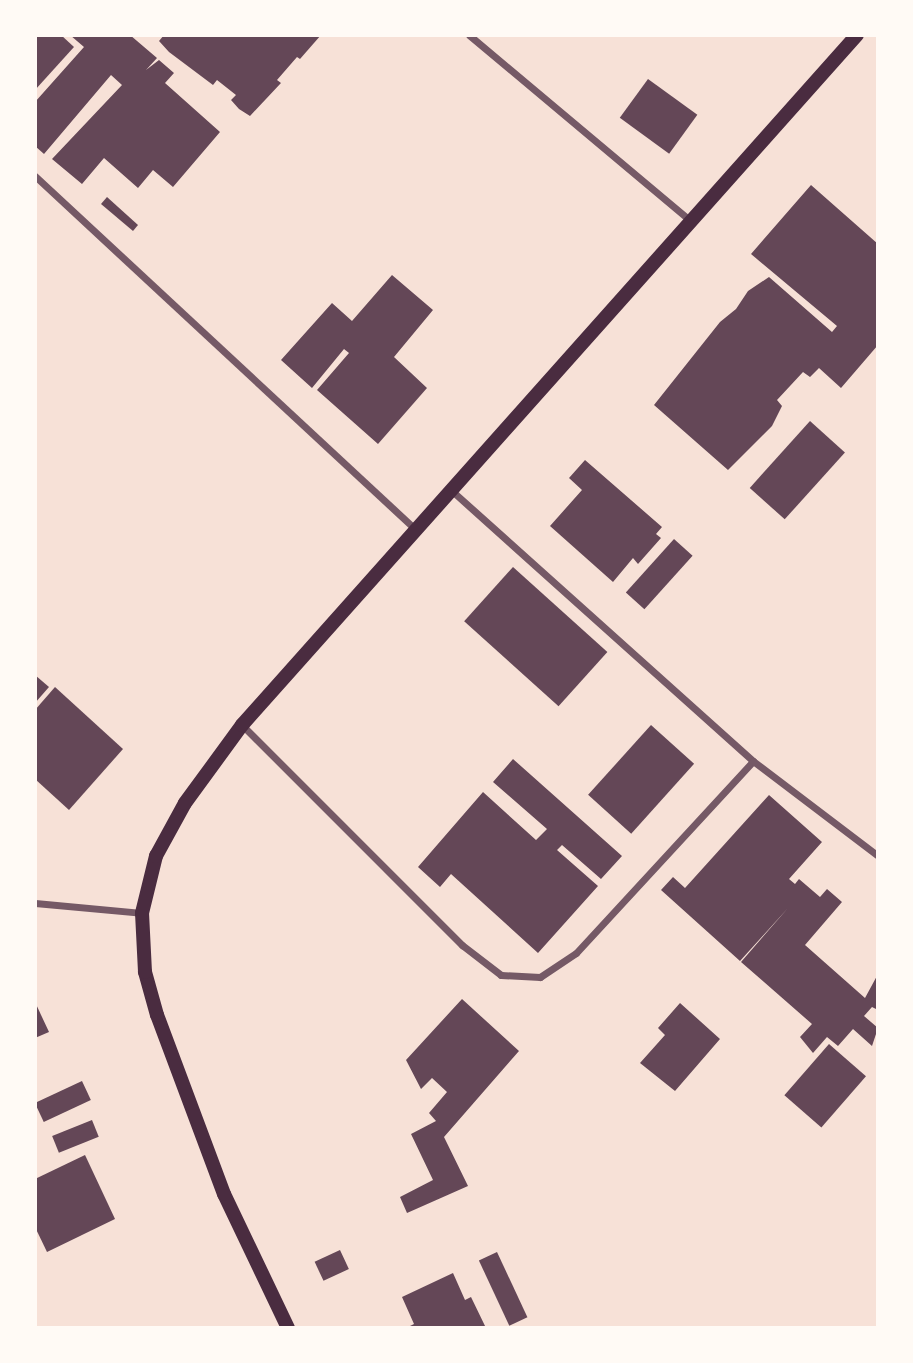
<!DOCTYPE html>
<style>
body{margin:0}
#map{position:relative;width:913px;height:1363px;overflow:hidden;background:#f7e1d7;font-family:Figtree,sans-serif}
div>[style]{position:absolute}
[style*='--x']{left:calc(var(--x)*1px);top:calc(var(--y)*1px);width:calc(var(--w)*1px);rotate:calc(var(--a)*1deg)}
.building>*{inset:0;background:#644757;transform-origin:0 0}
.minor>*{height:7px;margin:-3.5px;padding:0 3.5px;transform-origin:3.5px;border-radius:3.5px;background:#755966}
.secondary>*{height:14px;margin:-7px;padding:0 7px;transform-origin:7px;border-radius:7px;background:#4a2c40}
span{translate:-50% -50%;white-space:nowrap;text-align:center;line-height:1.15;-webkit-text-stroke:7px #fffaf5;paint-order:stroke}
.frame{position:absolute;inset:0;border:37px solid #fffaf5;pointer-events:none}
</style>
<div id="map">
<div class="building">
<div style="clip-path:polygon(35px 35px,61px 35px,74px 47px,35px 90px)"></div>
<div style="clip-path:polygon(70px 35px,130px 35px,157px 58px,146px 70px,159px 60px,174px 73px,165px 83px,220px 132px,173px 187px,153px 170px,138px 188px,104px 158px,82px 184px,52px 159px,122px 85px,111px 75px,44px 154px,35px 146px,35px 102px,84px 47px)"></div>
<div style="clip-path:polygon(164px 35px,321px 35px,300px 59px,297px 57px,277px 80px,281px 83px,250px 116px,239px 109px,231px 100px,236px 95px,217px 80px,213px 85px,169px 52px,159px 41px)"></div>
<div style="left:648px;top:79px;width:61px;height:48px;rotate:36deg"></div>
<div style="clip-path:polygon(811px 185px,878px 244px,878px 345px,841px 388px,819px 368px,810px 377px,803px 372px,777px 400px,782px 406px,772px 426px,728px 470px,654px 405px,720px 322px,736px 309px,748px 291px,769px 277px,832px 332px,837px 326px,751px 254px)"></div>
<div style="clip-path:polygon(107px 197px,138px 225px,133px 231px,101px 204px)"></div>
<div style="clip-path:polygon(392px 275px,433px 310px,394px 357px,427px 388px,378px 444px,317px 390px,349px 353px,344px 349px,312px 388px,281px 360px,332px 303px,352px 321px)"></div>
<div style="left:810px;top:421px;width:47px;height:90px;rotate:42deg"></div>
<div style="clip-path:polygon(585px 460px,662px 527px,656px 534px,661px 538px,638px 564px,633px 558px,613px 582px,550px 526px,582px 490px,569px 478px)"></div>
<div style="left:674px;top:539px;width:25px;height:72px;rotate:42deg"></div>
<div style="left:513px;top:567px;width:127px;height:73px;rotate:42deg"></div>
<div style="clip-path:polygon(35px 675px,49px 687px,35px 703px)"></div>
<div style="clip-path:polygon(55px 687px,123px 749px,69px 810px,35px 779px,35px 710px)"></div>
<div style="left:651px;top:725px;width:58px;height:94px;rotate:42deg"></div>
<div style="clip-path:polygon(513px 759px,622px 856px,601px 879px,562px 845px,557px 850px,598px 886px,538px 953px,451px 874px,440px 887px,418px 867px,483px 792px,536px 840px,547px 829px,493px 782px)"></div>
<div style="clip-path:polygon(769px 795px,822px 842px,789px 879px,795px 884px,799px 879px,820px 897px,827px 889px,842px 902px,805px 945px,865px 998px,878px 974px,878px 1010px,872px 1007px,864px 1016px,878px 1028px,872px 1046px,853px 1029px,838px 1046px,827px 1037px,813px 1053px,800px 1037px,812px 1024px,741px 962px,788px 908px,740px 961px,661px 890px,673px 877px,685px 888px)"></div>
<div style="clip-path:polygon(462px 999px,519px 1051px,444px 1137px,468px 1186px,407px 1213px,400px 1197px,433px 1180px,411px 1134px,436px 1121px,429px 1113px,447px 1092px,432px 1078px,421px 1089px,406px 1060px)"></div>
<div style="clip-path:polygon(35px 1002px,49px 1032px,35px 1038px)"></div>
<div style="clip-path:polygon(680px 1003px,720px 1039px,675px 1091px,640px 1063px,665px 1035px,658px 1028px)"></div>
<div style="left:829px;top:1044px;width:49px;height:68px;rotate:41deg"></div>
<div style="left:82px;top:1081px;width:21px;height:52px;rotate:65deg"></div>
<div style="left:92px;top:1120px;width:18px;height:43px;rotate:68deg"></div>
<div style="clip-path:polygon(85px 1155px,115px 1219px,47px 1252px,35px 1227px,35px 1179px)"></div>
<div style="left:340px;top:1250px;width:21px;height:28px;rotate:65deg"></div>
<div style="left:497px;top:1252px;width:72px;height:20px;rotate:65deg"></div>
<div style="clip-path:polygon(453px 1273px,465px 1300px,471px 1297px,486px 1328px,406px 1328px,414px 1324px,402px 1297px)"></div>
</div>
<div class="minor">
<div style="--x:469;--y:35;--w:290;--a:40"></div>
<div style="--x:35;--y:176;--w:519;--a:42.89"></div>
<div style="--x:451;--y:490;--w:406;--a:41.9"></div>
<div style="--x:243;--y:726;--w:310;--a:45"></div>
<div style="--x:462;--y:945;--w:49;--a:37.6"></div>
<div style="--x:501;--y:975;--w:39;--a:3"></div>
<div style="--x:540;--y:977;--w:43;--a:-33.7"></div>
<div style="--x:576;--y:953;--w:261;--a:-47.3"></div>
<div style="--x:753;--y:761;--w:156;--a:37.2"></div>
<div style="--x:35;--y:903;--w:107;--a:5.3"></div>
</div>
<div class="secondary">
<div style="--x:288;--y:1328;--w:148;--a:-115.5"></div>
<div style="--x:224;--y:1194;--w:191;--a:-110.5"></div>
<div style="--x:157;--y:1015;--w:45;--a:-105.6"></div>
<div style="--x:145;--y:972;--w:59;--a:-92.9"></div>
<div style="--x:142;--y:913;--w:59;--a:-76.2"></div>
<div style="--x:156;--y:856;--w:60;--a:-61.3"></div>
<div style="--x:185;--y:803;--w:97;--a:-53.8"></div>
<div style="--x:242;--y:725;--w:924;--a:-48.29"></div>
</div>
<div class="frame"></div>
</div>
